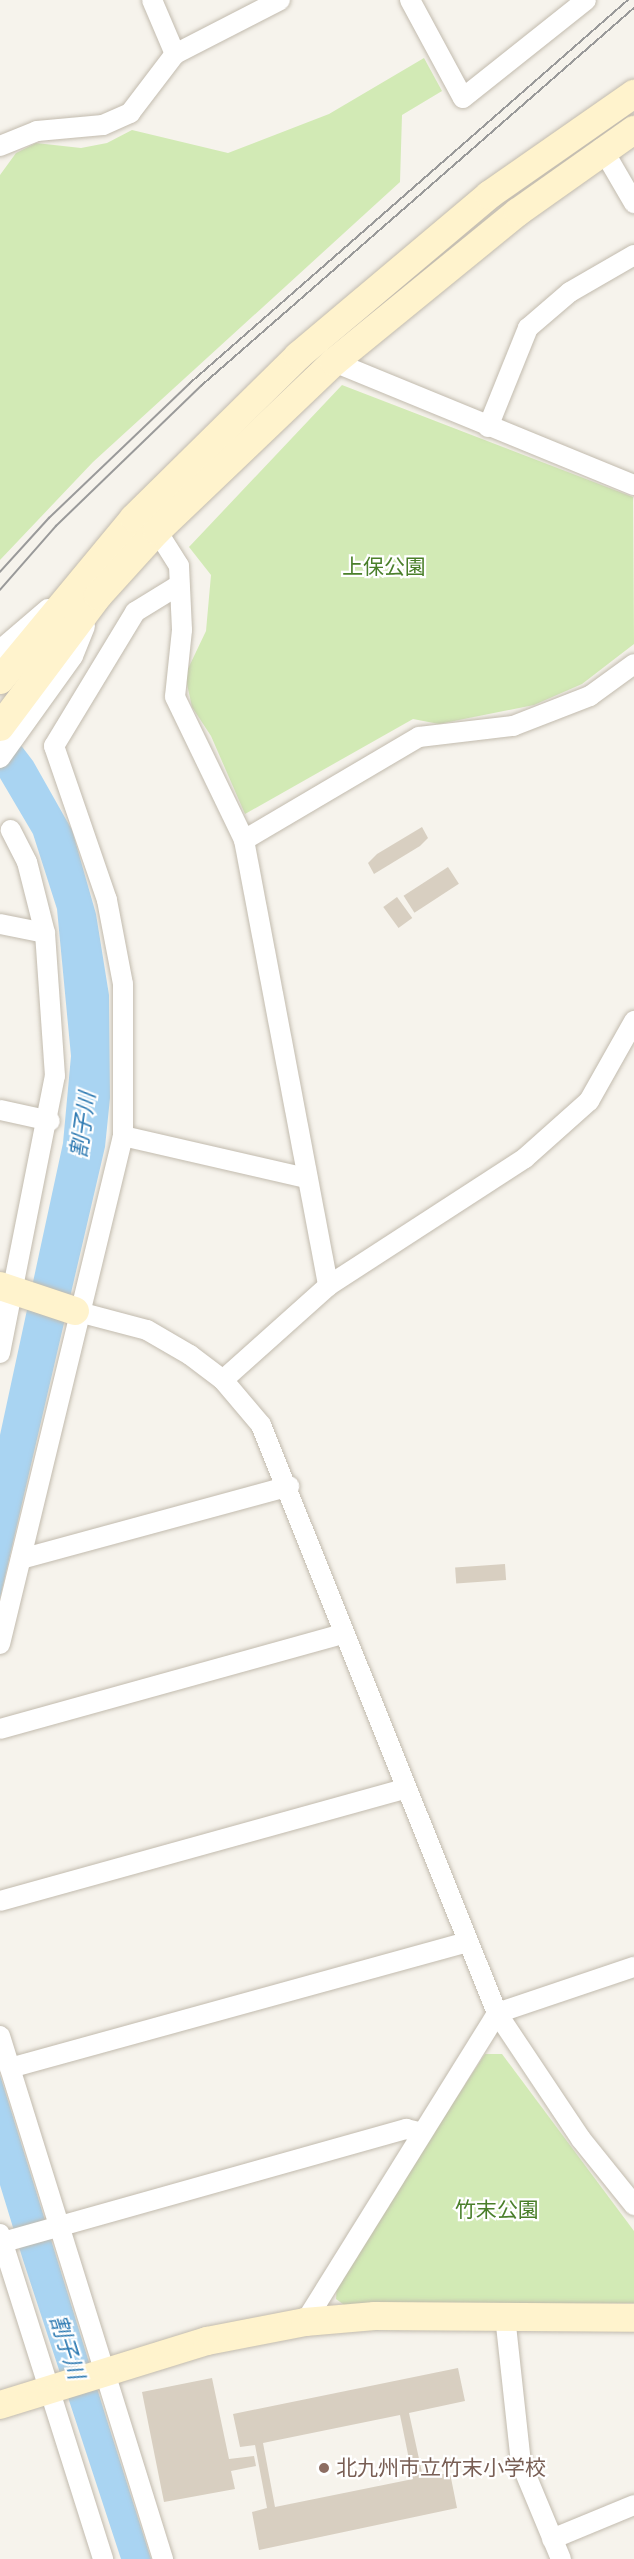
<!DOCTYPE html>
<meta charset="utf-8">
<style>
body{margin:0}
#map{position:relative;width:634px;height:2559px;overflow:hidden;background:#f6f3ec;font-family:"Fira Sans","Noto Sans JP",sans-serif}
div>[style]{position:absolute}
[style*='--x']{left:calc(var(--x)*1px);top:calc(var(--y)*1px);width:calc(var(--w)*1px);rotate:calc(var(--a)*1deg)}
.green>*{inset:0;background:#d2eab5}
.water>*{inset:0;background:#a9d4f2}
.building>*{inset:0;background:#d8cfc1;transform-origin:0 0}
.roads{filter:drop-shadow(0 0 2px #c2bbae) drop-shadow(0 0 2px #c2bbae)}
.street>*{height:20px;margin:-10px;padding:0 10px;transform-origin:10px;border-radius:10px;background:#fff}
.secondary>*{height:28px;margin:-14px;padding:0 14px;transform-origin:14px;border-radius:14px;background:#fff3cd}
.tram>*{height:1.5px;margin:-0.75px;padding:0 0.75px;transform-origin:0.75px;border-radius:0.75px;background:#9a9a9a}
.dots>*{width:16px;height:16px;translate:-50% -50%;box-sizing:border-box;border:3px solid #fff;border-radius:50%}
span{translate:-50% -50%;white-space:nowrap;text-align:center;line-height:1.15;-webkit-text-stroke:4.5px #fff;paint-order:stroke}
.park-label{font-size:21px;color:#4a7f2a}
.education-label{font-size:21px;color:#785e54}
.left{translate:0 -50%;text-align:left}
.water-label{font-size:22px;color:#2e7ab2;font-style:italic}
</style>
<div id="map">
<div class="green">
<div style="clip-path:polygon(424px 58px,442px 91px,402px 115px,400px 182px,93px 462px,0 560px,0 175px,16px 153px,36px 143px,81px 148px,107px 143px,132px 130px,228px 153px,329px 114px)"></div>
<div style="clip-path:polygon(342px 385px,633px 497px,634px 644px,582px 684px,534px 705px,439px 724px,413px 719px,245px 814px,211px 736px,192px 707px,185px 675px,206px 631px,211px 575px,189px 547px)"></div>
<div style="clip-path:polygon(485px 2054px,502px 2054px,634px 2231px,634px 2303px,347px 2307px,336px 2299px,337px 2281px)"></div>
</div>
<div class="water">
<div style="clip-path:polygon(0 718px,33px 761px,72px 830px,96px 914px,109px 995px,110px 1098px,105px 1147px,0 1598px,0 1435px,63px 1143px,71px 1056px,57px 909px,33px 834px,0 778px)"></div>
<div style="clip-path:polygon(0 2075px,105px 2414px,151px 2559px,121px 2559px,23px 2260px,0 2185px)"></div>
</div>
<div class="building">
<div style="clip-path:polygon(422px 827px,428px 838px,420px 846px,374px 874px,368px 863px,377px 854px)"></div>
<div style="left:448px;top:867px;width:20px;height:53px;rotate:57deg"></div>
<div style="left:397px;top:897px;width:26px;height:17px;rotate:54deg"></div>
<div style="left:505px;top:1564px;width:16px;height:50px;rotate:86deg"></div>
<div style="clip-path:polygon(evenodd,458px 2368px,465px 2401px,409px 2413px,423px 2477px,450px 2473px,457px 2508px,259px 2550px,252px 2512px,267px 2508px,255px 2445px,240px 2447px,233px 2414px,458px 2368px,400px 2415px,413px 2479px,275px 2507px,263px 2443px,400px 2415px)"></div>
<div style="clip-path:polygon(212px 2378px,229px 2459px,254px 2456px,256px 2466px,231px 2471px,235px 2489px,164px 2502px,142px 2392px)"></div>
</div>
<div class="roads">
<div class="street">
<div style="--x:152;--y:0;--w:59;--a:66.9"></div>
<div style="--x:410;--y:0;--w:111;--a:61.6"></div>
<div style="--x:463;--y:98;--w:157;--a:-38.5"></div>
<div style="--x:0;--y:146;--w:40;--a:-22"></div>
<div style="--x:37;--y:131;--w:66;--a:-5.2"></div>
<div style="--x:103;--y:125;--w:30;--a:-24"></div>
<div style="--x:130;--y:113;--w:74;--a:-52.7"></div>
<div style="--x:175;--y:54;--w:118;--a:-27.2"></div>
<div style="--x:602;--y:148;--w:64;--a:59.8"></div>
<div style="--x:334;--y:362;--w:324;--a:22.3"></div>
<div style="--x:488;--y:427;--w:107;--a:-68"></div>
<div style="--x:528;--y:328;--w:55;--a:-40.6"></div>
<div style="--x:570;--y:292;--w:74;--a:-30"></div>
<div style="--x:147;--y:525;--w:12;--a:31"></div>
<div style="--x:157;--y:531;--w:41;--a:57.8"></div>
<div style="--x:179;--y:566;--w:64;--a:87.3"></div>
<div style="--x:182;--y:630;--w:67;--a:96"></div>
<div style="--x:175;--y:697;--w:159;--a:64.2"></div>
<div style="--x:244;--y:840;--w:454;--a:79.3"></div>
<div style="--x:0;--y:650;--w:63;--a:-40.5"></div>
<div style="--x:0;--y:758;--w:125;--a:-54.4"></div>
<div style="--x:73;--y:656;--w:32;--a:-68"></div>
<div style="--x:244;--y:840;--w:203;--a:-30.5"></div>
<div style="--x:419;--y:737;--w:95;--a:-6.7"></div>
<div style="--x:513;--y:726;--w:83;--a:-21.3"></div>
<div style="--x:590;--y:696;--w:54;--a:-36"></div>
<div style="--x:0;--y:924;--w:46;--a:11.3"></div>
<div style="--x:0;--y:1110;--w:51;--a:12.4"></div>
<div style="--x:123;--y:1136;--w:189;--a:12.9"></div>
<div style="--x:75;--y:1311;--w:74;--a:14.8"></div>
<div style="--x:147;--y:1330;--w:50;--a:30.2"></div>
<div style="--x:190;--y:1355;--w:41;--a:37.1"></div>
<div style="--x:223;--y:1380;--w:59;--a:49.8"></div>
<div style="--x:261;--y:1425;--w:634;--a:68.13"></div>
<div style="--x:497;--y:2013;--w:151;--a:56.3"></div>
<div style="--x:581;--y:2139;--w:85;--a:51.2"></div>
<div style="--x:0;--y:1353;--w:282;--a:-78.8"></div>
<div style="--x:55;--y:1076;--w:143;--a:-94"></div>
<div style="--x:45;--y:933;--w:73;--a:-104.2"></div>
<div style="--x:27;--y:862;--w:36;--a:-117"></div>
<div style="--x:223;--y:1380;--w:141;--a:-41.8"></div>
<div style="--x:328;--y:1286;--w:235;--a:-33"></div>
<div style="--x:525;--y:1158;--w:86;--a:-41.7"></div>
<div style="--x:589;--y:1101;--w:92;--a:-60.6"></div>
<div style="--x:21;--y:1559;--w:278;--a:-15.2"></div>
<div style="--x:0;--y:1644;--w:523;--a:-76.39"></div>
<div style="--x:123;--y:1136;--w:152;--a:-90"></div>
<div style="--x:123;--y:984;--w:86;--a:-100.8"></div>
<div style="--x:107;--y:900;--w:163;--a:-109"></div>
<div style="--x:54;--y:746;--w:157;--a:-58.8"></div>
<div style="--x:135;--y:612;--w:52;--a:-31.5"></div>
<div style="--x:0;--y:1729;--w:356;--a:-15.5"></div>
<div style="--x:0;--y:1901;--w:420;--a:-15.5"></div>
<div style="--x:0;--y:2036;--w:548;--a:72.69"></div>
<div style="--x:10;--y:2068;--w:472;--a:-15.4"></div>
<div style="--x:0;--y:2234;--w:341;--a:72.4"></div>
<div style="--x:0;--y:2243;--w:422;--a:-15.7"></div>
<div style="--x:406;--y:2129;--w:13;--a:13"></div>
<div style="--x:505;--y:2316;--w:148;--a:83.8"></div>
<div style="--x:521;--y:2463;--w:104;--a:67.4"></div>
<div style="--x:305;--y:2322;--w:364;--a:-58.1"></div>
<div style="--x:497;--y:2013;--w:145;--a:-18.6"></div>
<div style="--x:552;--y:2539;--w:89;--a:-22.5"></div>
</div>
<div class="secondary">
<div style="--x:0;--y:680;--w:210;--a:-50.4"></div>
<div style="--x:134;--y:518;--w:231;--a:-44.6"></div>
<div style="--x:298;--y:356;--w:250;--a:-40.1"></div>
<div style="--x:489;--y:195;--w:177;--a:-34.9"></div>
<div style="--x:0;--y:727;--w:164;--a:-53.2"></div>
<div style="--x:98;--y:596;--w:88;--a:-47.8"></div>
<div style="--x:157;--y:531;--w:245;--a:-43.7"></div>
<div style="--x:334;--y:362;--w:237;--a:-39.2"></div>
<div style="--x:518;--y:212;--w:142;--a:-35.3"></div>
<div style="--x:0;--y:1286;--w:79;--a:18.4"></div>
<div style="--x:0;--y:2405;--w:217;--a:-17.2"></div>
<div style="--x:207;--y:2341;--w:100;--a:-11"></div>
<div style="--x:305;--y:2322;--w:70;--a:-4.9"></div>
<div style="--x:375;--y:2316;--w:259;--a:0.4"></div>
</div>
</div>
<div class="tram">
<div style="--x:0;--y:572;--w:73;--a:-47.8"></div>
<div style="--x:49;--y:518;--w:194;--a:-43.7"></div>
<div style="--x:189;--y:384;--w:583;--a:-41.18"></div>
<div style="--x:0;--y:590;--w:85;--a:-48.8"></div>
<div style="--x:56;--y:526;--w:202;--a:-44"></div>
<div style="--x:201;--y:386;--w:575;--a:-41.12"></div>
</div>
<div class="dots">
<div style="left:324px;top:2468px;background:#8d6e63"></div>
</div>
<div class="park-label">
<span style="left:384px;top:567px">上保公園</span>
<span style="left:497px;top:2210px">竹末公園</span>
</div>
<div class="education-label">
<span class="left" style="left:336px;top:2468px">北九州市立竹末小学校</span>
</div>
<div class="water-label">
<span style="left:83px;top:1125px;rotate:-82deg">割子川</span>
<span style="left:67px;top:2347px;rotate:72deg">割子川</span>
</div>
</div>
